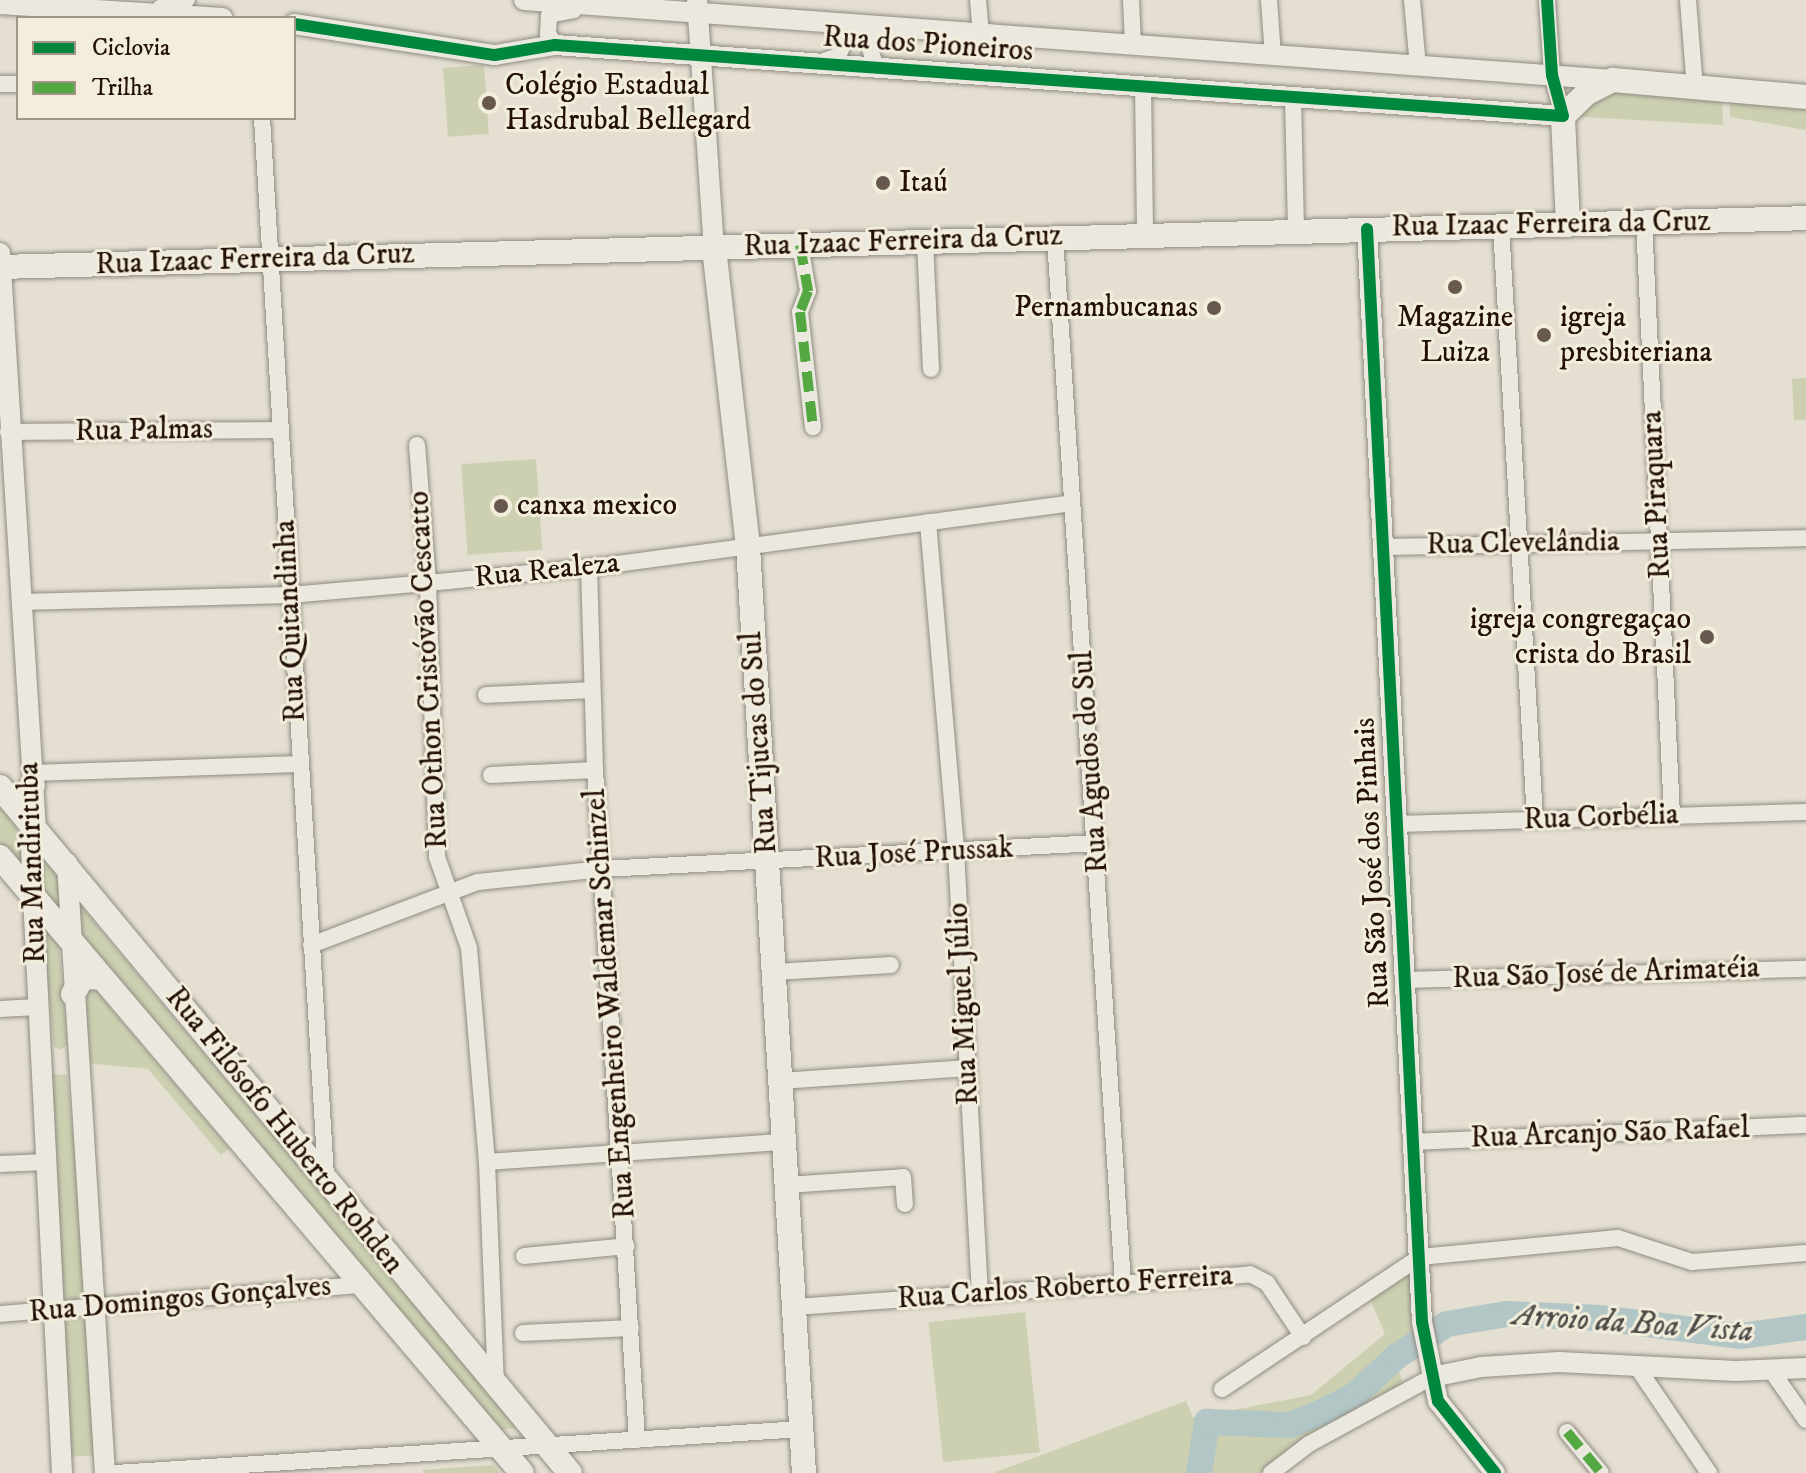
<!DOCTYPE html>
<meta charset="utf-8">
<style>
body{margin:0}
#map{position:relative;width:1806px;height:1473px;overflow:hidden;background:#e4dfd1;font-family:"IM FELL DW Pica",serif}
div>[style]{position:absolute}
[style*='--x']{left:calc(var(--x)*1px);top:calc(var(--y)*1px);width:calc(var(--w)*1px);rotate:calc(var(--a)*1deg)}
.green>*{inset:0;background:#ccd0b1;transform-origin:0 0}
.river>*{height:26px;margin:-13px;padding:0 13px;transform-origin:13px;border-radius:13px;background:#b2c6c6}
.roads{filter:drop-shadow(0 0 2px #908b82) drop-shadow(0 0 2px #908b82)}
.minor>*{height:16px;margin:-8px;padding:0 8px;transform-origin:8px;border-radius:8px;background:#ebe8e0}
.tertiary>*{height:20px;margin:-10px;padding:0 10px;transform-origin:10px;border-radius:10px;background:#ebe8e0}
.secondary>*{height:24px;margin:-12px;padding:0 12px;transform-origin:12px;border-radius:12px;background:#ebe8e0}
.quiet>*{height:10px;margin-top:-5px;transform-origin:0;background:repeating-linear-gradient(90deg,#53a841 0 20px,transparent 0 30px)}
.cycleway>*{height:12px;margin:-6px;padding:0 6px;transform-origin:6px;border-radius:6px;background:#00873e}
.dots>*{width:22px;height:22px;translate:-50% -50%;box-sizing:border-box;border:4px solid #f3eddc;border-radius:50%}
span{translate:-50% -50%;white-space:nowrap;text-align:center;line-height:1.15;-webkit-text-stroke:6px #f3eddc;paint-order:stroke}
.street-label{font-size:30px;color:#231108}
.poi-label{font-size:30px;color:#231108}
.left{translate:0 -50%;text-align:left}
.right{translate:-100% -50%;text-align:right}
.water-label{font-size:32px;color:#4e4c49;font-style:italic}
.legend{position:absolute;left:16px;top:16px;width:280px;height:104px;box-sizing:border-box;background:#f3eddc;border:2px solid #a09587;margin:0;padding:10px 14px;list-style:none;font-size:24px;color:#231108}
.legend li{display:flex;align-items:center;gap:16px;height:40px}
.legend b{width:40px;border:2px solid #a09587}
</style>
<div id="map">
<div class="green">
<div style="left:484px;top:65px;width:69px;height:41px;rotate:86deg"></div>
<div style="clip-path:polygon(1615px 82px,1722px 91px,1723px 125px,1567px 116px)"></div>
<div style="clip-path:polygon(1730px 91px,1806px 98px,1806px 130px,1730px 117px)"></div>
<div style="clip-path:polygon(1806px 378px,1806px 420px,1794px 420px,1792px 379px)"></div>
<div style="left:536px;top:459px;width:91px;height:75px;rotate:86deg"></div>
<div style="clip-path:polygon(0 807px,20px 833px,22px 870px,0 842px)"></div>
<div style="clip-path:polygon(38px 855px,58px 875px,59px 913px,40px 890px)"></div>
<div style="clip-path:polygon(74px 898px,220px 1073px,520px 1428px,496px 1430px,73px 932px)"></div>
<div style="clip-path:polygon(42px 923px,59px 945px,67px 1045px,60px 1050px,54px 1046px)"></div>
<div style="clip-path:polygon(91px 985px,229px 1148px,221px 1155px,148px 1069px,85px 1063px,83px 990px)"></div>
<div style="clip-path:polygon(52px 1074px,67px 1075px,82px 1221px,86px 1293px,74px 1300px,61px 1295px)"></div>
<div style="clip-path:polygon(1414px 1269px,1419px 1337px,1394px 1353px,1404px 1388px,1325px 1440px,1260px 1473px,993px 1473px,1186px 1401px,1193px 1418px,1311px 1395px,1385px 1334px,1369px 1296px)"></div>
<div style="left:1025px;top:1312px;width:141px;height:97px;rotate:84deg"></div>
<div style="clip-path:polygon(78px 1315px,86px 1318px,97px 1455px,69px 1457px,64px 1320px)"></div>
<div style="clip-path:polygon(493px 1465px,500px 1473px,423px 1473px,423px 1470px)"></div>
</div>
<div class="river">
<div style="--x:1199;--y:1473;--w:52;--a:-81.1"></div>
<div style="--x:1207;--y:1422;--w:83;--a:2.1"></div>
<div style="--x:1290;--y:1425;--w:35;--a:-22"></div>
<div style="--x:1323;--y:1412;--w:36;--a:-28"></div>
<div style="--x:1355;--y:1395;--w:57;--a:-42.9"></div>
<div style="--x:1397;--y:1356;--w:59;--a:-32.6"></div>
<div style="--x:1447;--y:1324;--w:61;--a:-9.5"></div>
<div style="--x:1507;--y:1314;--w:93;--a:2.5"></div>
<div style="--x:1600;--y:1318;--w:142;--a:7.3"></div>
<div style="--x:1741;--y:1336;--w:66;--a:-7.9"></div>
</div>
<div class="roads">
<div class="minor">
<div style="--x:978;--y:0;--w:35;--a:85"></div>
<div style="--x:1131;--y:0;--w:46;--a:87.5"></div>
<div style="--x:1269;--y:0;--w:56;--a:85.9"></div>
<div style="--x:1412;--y:0;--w:67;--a:84.9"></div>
<div style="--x:1547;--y:0;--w:75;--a:86.2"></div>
<div style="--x:1552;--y:75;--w:42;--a:75"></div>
<div style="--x:1688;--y:0;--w:88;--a:85.5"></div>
<div style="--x:160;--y:8;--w:28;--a:-17"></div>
<div style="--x:555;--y:45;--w:13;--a:-122"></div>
<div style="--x:548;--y:34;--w:19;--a:-87"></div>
<div style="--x:549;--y:15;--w:25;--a:-11"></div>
<div style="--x:821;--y:62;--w:18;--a:-19"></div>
<div style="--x:838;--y:56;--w:12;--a:-66"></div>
<div style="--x:843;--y:45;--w:23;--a:-115"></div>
<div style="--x:876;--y:68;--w:21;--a:-107"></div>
<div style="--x:870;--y:48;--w:11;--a:-63"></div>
<div style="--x:875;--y:38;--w:22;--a:-27"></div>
<div style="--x:0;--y:84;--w:18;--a:0"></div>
<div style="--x:1143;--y:87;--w:149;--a:89.2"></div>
<div style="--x:1293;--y:97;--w:134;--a:88.7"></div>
<div style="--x:262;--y:118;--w:1062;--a:86.54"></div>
<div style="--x:1644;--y:222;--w:595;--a:87.3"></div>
<div style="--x:1501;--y:226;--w:595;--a:86.72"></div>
<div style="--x:1055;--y:238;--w:1049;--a:86.28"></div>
<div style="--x:925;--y:242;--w:127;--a:87.3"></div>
<div style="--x:800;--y:245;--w:47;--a:80.1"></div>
<div style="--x:808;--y:291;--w:22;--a:111"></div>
<div style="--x:800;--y:312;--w:116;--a:83.6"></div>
<div style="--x:8;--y:432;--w:272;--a:-0.4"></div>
<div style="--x:417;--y:445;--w:138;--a:85.4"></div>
<div style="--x:428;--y:583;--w:274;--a:88.1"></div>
<div style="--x:437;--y:857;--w:96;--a:70.6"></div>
<div style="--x:469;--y:948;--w:215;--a:85.2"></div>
<div style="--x:487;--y:1162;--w:222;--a:87.7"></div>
<div style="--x:928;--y:522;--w:330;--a:85.1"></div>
<div style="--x:956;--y:851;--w:445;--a:86.9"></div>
<div style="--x:1384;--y:547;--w:422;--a:-1.2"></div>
<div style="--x:589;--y:567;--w:203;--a:88.3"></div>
<div style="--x:595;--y:770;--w:671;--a:86.41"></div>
<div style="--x:20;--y:602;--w:270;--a:-1.5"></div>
<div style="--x:290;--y:595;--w:139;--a:-5"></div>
<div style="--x:428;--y:583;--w:174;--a:-5.6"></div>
<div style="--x:601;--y:566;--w:475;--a:-7.6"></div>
<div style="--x:486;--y:695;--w:105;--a:-2.7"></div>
<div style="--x:32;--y:773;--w:268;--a:-1.9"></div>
<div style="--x:491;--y:775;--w:104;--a:-2.8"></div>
<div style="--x:1397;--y:824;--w:409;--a:-1.7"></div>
<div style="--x:311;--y:945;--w:178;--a:-20.7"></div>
<div style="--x:478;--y:882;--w:125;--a:-6"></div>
<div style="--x:602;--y:869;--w:497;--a:-3"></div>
<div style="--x:775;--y:972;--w:116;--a:-3.5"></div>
<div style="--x:1405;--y:980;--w:401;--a:-1.6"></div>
<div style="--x:0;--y:1009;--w:38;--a:-3"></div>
<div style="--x:781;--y:1081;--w:187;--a:-4"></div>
<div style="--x:1414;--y:1142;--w:392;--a:-2.5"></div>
<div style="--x:487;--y:1162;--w:298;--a:-3.9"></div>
<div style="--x:0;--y:1164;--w:46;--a:-2.5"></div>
<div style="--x:787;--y:1185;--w:116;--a:-3.9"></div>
<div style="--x:903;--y:1177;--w:27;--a:86"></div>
<div style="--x:524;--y:1256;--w:103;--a:-5.5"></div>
<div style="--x:795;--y:1307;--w:456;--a:-4.1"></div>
<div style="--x:1250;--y:1274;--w:19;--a:28"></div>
<div style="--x:1267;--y:1283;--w:65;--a:56.3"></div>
<div style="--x:0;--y:1314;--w:362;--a:-4.6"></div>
<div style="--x:523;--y:1333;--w:108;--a:-2.7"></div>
<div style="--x:1635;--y:1364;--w:132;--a:55.8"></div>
<div style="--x:1771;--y:1370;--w:61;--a:55"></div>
<div style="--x:1222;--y:1389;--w:238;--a:-33.7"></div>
<div style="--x:1420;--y:1257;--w:199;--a:-5.5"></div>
<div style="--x:1618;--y:1238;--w:78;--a:18"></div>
<div style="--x:1692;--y:1262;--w:114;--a:-4.5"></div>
<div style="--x:1567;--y:1432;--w:53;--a:50.3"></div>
<div style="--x:116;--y:1473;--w:687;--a:-3.67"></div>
<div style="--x:1271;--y:1473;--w:48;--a:-37.3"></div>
<div style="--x:1309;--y:1444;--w:140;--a:-28.6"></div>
</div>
<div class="tertiary">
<div style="--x:524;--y:0;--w:1092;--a:4.2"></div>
<div style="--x:697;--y:0;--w:249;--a:86.1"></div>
<div style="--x:0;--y:4;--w:223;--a:3.6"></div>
<div style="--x:294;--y:24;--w:203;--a:8.8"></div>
<div style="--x:495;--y:55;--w:61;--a:-9.5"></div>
<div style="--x:555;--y:45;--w:1010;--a:4.03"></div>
<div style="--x:1367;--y:229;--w:1094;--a:87.12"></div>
<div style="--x:1422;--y:1322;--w:81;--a:78.6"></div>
<div style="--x:1438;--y:1401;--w:92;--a:51.6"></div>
<div style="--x:0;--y:253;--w:578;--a:86.43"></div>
<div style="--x:36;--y:830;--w:15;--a:110"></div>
<div style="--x:31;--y:844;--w:52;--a:87.8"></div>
<div style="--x:33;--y:896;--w:578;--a:87.12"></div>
<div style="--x:67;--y:863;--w:611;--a:86.44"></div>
<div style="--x:1432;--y:1377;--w:50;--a:-11.5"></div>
<div style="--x:1481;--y:1367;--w:78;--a:-3.7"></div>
<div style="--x:1559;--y:1362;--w:177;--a:2.9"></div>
<div style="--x:1736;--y:1371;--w:70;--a:-2.5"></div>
</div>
<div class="secondary">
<div style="--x:1568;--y:224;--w:108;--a:-92.7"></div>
<div style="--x:1563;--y:116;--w:33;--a:-44"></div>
<div style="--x:1587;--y:93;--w:29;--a:-27"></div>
<div style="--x:1613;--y:80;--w:194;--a:5"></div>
<div style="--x:714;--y:248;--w:301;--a:83.5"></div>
<div style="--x:748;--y:547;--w:928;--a:86.54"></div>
<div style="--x:0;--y:267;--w:1807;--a:-1.55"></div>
<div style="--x:0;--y:787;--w:892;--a:50.28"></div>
<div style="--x:8;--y:797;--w:15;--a:4"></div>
<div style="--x:23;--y:798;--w:16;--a:-52"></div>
<div style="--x:0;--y:857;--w:807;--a:49.72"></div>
<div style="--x:73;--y:994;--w:20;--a:-60"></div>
<div style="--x:83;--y:977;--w:17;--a:3"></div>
</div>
</div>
<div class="quiet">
<div style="--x:800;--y:245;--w:47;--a:80.1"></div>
<div style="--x:808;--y:291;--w:22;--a:111"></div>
<div style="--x:800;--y:312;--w:116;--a:83.6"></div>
<div style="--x:1567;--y:1432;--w:53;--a:50.3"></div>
</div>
<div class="cycleway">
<div style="--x:294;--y:24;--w:203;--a:8.8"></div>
<div style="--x:495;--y:55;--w:61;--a:-9.5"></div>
<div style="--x:555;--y:45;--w:1010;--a:4.03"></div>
<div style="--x:1563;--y:116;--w:42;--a:-105"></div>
<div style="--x:1552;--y:75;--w:75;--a:-93.8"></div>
<div style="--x:1367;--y:229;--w:1094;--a:87.12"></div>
<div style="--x:1422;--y:1322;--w:81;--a:78.6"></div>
<div style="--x:1438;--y:1401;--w:92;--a:51.6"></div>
</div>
<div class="dots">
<div style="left:489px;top:103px;background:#67594e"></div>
<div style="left:883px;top:183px;background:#67594e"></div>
<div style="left:1455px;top:287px;background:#67594e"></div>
<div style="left:1214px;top:308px;background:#67594e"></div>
<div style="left:1544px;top:335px;background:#67594e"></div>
<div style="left:501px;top:506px;background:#67594e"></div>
<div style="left:1707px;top:637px;background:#67594e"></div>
</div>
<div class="street-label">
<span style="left:928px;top:45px;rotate:4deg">Rua dos Pioneiros</span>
<span style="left:1551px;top:225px;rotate:-1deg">Rua Izaac Ferreira da Cruz</span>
<span style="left:903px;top:242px;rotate:-2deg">Rua Izaac Ferreira da Cruz</span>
<span style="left:255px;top:260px;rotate:-2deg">Rua Izaac Ferreira da Cruz</span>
<span style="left:144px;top:431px;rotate:-1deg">Rua Palmas</span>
<span style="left:1657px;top:495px;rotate:-93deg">Rua Piraquara</span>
<span style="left:1523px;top:544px;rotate:-1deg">Rua Clevelândia</span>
<span style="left:547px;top:571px;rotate:-6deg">Rua Realeza</span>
<span style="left:291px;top:621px;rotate:-93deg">Rua Quitandinha</span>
<span style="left:429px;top:670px;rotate:-93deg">Rua Othon Cristóvão Cescatto</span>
<span style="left:760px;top:743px;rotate:-94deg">Rua Tijucas do Sul</span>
<span style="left:1091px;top:762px;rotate:-94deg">Rua Agudos do Sul</span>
<span style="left:1601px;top:818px;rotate:-2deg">Rua Corbélia</span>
<span style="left:914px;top:854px;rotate:-3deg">Rua José Prussak</span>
<span style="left:33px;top:863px;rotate:-92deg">Rua Mandirituba</span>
<span style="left:1373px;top:863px;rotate:-93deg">Rua São José dos Pinhais</span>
<span style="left:1606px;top:974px;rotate:-2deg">Rua São José de Arimatéia</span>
<span style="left:611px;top:1004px;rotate:-94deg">Rua Engenheiro Waldemar Schinzel</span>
<span style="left:964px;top:1004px;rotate:-93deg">Rua Miguel Júlio</span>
<span style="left:284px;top:1131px;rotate:51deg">Rua Filósofo Huberto Rohden</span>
<span style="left:1610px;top:1134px;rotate:-2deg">Rua Arcanjo São Rafael</span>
<span style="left:1065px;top:1288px;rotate:-4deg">Rua Carlos Roberto Ferreira</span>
<span style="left:180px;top:1300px;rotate:-5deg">Rua Domingos Gonçalves</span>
</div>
<div class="poi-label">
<span class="left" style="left:505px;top:103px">Colégio Estadual<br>Hasdrubal Bellegard</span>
<span class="left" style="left:899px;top:183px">Itaú</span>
<span class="right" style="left:1198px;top:308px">Pernambucanas</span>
<span style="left:1455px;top:335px">Magazine<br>Luiza</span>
<span class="left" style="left:1560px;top:335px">igreja<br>presbiteriana</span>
<span class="left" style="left:517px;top:506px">canxa mexico</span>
<span class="right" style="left:1691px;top:637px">igreja congregaçao<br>crista do Brasil</span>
</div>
<div class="water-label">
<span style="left:1633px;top:1324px;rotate:4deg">Arroio da Boa Vista</span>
</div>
<ul class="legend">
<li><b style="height:10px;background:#00873e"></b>Ciclovia</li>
<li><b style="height:10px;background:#53a841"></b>Trilha</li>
</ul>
</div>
